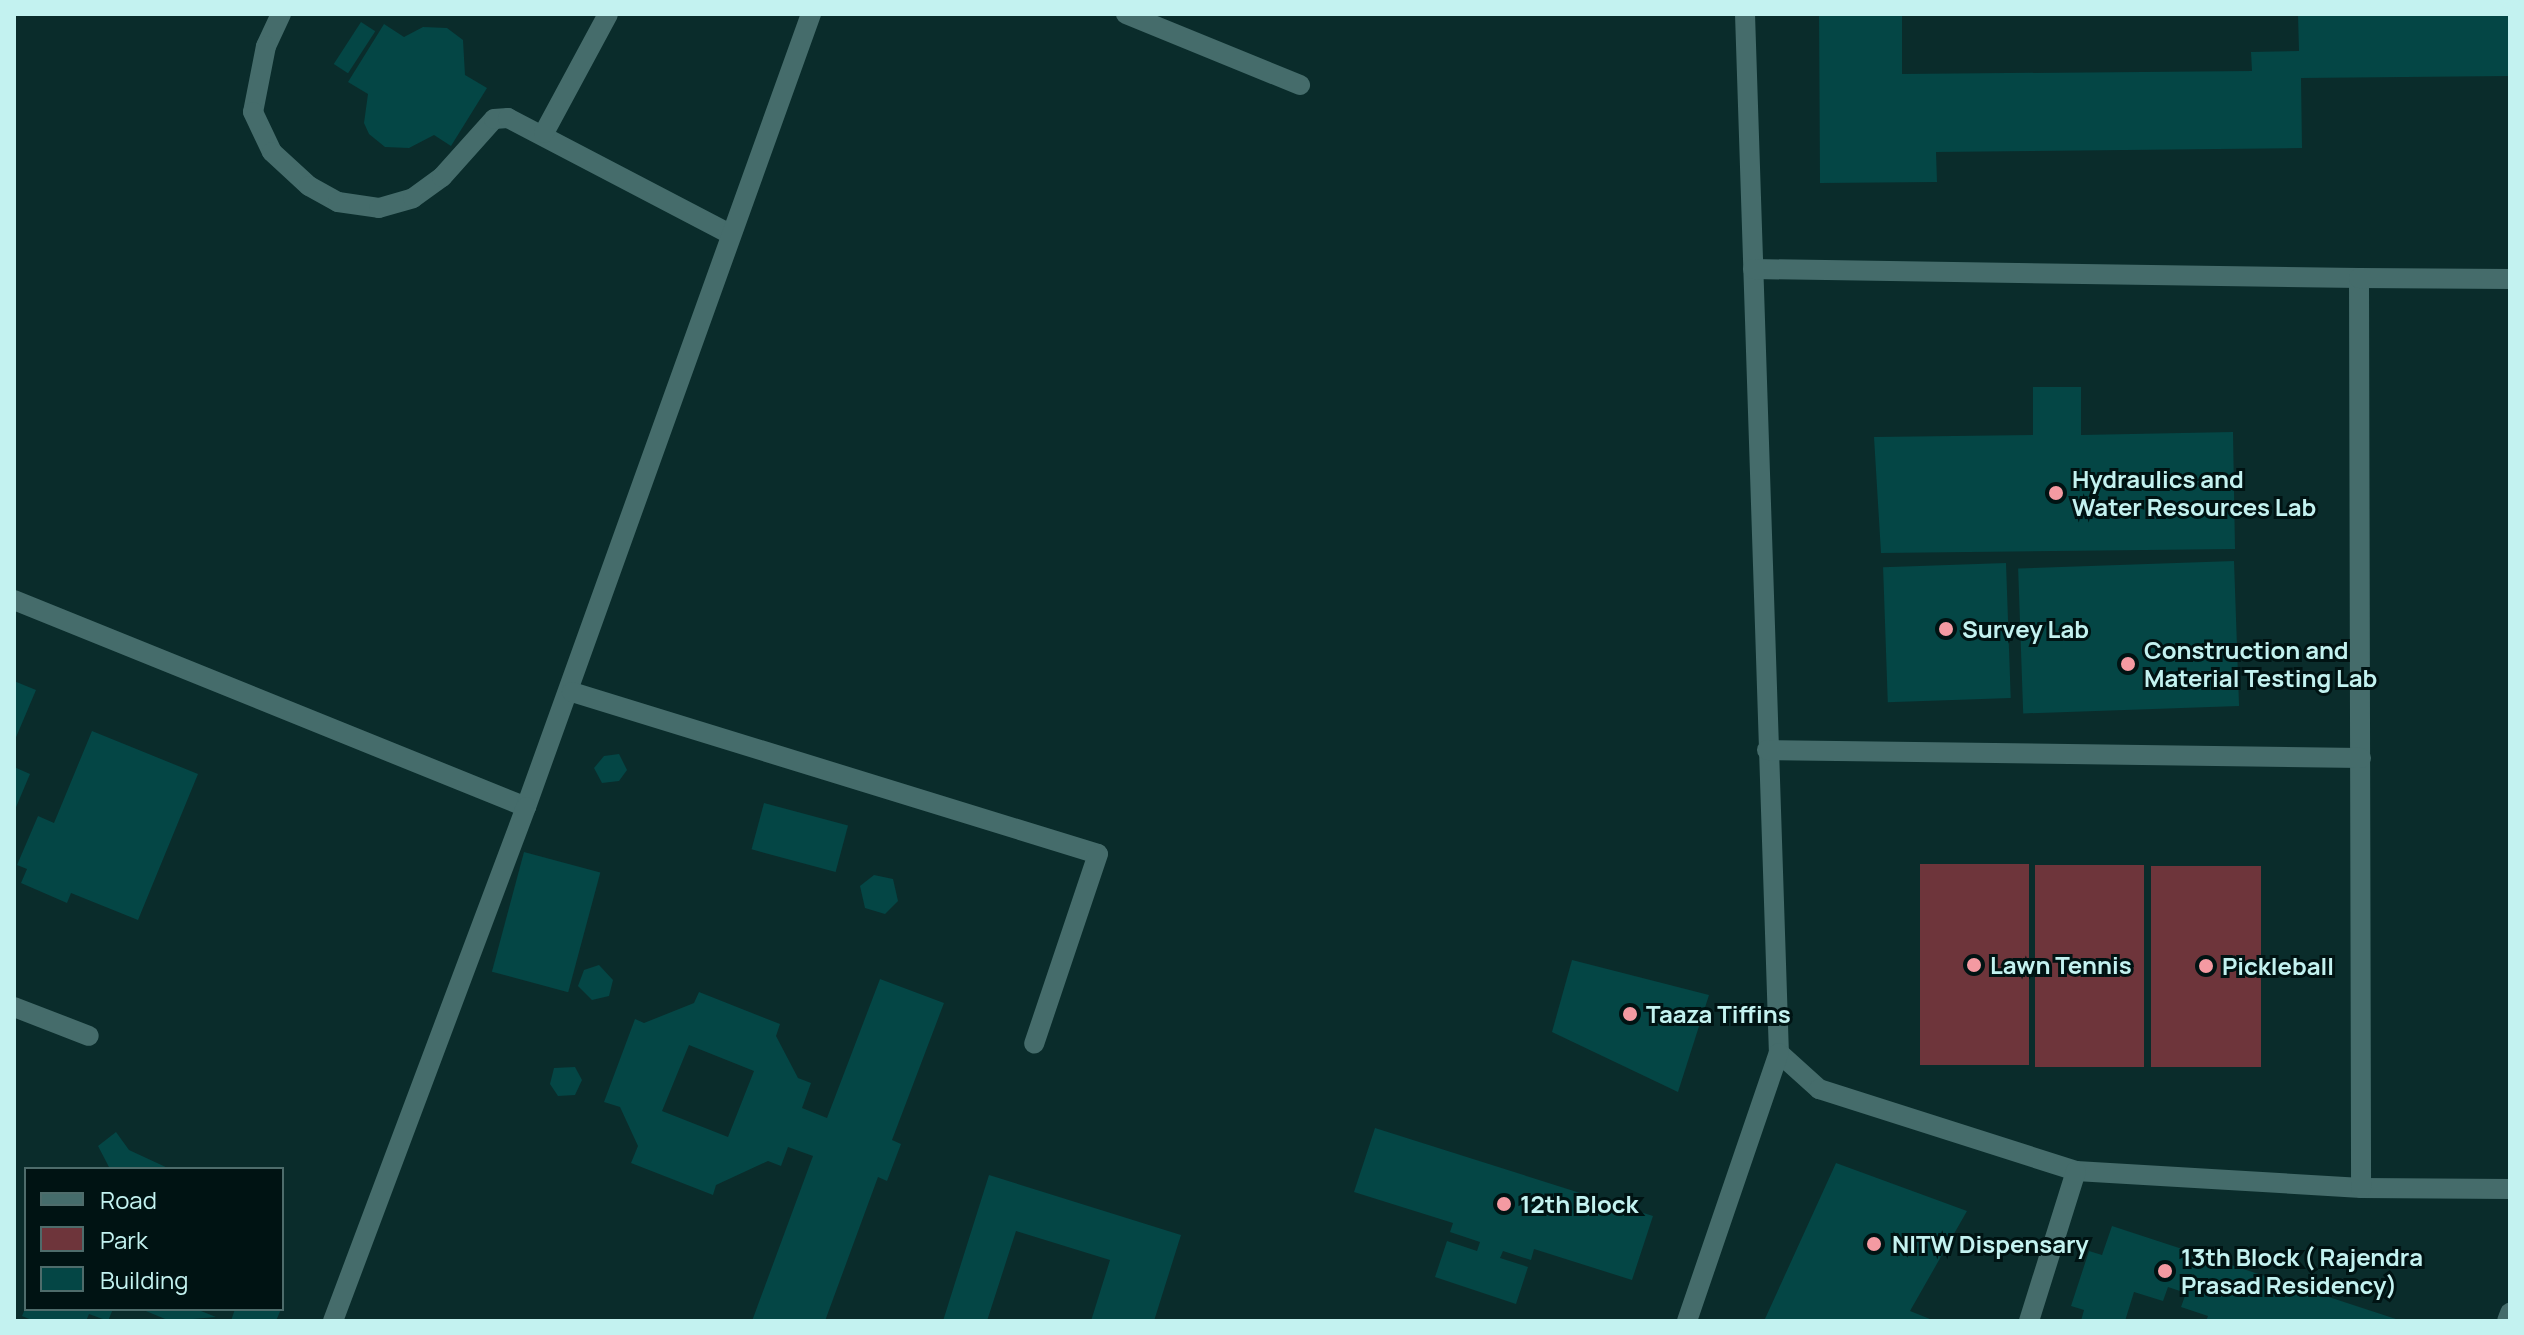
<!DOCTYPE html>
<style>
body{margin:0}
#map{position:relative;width:2524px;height:1335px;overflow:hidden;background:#0a2c2b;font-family:Manrope,sans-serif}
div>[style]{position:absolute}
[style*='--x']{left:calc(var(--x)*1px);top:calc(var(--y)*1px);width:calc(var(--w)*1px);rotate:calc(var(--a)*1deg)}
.green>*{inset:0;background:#6e353b;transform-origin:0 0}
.building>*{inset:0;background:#044645;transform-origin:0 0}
.minor>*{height:20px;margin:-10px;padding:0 10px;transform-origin:10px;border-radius:10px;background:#456c6b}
.dots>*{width:22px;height:22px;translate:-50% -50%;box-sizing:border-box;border:4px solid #001313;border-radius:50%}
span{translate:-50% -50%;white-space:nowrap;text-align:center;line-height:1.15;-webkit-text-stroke:6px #001313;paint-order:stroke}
.poi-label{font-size:24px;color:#c3f2f0;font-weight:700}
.left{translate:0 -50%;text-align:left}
.frame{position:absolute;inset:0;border:16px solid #c3f2f0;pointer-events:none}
.legend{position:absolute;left:24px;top:1167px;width:260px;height:144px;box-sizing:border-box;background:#001313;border:2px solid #4e6c6b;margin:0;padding:10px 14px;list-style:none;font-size:24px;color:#c3f2f0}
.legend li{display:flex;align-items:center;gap:16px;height:40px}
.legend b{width:40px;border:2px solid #4e6c6b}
</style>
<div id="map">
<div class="green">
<div style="left:1920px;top:864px;width:109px;height:201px"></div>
<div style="left:2035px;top:865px;width:109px;height:202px"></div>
<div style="left:2151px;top:866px;width:110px;height:201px"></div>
</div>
<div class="building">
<div style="clip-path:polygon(1819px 14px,1902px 14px,1902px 74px,2252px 71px,2251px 52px,2299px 51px,2298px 14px,2510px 14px,2510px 76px,2301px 78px,2302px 148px,1936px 152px,1937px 182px,1820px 183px)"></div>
<div style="left:361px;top:22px;width:17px;height:50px;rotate:33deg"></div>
<div style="clip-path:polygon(384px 24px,404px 37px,423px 27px,447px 28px,463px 40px,465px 75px,487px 88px,451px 146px,434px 135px,409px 148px,385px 147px,369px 134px,364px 123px,368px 94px,348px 82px)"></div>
<div style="clip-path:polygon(2033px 387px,2081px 387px,2081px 435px,2233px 432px,2235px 549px,1881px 553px,1874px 437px,2033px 435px)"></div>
<div style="left:2234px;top:561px;width:145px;height:216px;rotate:88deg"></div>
<div style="left:2006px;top:563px;width:135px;height:123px;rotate:88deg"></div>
<div style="clip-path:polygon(14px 681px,36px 690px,14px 742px)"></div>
<div style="clip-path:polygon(92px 731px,198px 774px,138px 920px,71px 893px,67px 903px,21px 883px,27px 869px,17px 865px,38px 816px,54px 823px)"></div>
<div style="clip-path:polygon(619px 754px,627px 770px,619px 781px,602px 783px,594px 768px,604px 756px)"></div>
<div style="clip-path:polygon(14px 767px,30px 774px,14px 812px)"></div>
<div style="left:764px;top:803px;width:87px;height:48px;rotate:15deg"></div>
<div style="left:524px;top:852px;width:79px;height:124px;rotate:15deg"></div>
<div style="clip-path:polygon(874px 875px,893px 879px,898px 901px,885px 914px,865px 908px,860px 886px)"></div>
<div style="clip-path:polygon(1572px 960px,1709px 995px,1678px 1092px,1552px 1032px)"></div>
<div style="clip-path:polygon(599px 965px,613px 980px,609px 996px,592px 1000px,578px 986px,584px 970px)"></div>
<div style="clip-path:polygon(evenodd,880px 979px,944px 1003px,892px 1140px,901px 1144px,887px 1181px,878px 1177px,825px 1321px,752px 1321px,813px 1156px,788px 1147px,781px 1166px,768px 1161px,716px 1185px,713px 1195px,631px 1163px,638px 1146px,620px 1107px,604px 1102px,635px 1019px,644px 1023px,694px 1003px,699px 992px,780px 1024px,776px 1036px,798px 1078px,811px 1083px,802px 1108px,827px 1118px,880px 979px,689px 1045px,754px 1071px,728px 1137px,662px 1111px,689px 1045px)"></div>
<div style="clip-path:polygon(575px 1067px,582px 1080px,575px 1095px,558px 1096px,550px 1084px,554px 1068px)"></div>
<div style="clip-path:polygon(1375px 1128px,1653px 1216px,1632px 1280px,1534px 1249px,1531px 1260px,1503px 1251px,1500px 1258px,1528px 1267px,1516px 1304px,1435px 1277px,1447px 1241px,1477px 1251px,1480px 1242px,1450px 1232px,1453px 1223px,1354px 1192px)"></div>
<div style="clip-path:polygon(116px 1132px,129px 1150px,170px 1169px,110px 1169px,98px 1146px)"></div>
<div style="clip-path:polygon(1836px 1163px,1967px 1211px,1910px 1311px,1935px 1321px,1764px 1321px)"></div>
<div style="clip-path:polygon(989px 1175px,1181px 1235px,1154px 1321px,1091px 1321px,1110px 1260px,1016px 1231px,987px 1321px,943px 1321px)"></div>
<div style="clip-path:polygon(2112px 1226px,2399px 1320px,2399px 1321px,2206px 1321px,2208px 1316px,2181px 1307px,2186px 1293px,2168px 1287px,2163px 1301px,2134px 1292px,2125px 1321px,2081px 1321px,2084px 1310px,2071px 1306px,2089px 1251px,2102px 1255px)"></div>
<div style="clip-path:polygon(25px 1309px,113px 1309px,108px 1321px,89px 1314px,86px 1321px,34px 1321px,22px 1316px)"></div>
<div style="clip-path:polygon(141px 1309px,196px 1309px,216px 1317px,170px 1321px)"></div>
<div style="clip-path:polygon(235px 1309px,281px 1309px,276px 1321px,231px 1321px)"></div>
</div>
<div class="minor">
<div style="--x:281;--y:14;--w:35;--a:115"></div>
<div style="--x:266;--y:46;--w:67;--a:101.1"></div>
<div style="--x:253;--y:112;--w:44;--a:64.6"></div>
<div style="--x:272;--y:152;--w:50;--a:42.6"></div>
<div style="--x:309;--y:186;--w:33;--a:29"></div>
<div style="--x:338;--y:202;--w:41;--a:8.3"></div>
<div style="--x:379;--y:208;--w:35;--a:-16"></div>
<div style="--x:413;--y:198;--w:36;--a:-36"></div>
<div style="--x:442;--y:177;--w:78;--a:-48.1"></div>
<div style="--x:494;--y:119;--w:14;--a:-4"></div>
<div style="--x:508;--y:118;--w:248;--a:27.6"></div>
<div style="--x:1126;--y:14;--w:188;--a:22.2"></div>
<div style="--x:1745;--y:14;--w:1040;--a:88.13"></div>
<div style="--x:1779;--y:1053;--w:54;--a:42"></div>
<div style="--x:1819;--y:1089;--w:270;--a:17.7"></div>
<div style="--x:2076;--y:1171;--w:286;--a:3.4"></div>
<div style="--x:2361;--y:1188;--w:149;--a:0.4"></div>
<div style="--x:544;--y:133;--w:135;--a:-61.7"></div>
<div style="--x:1753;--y:269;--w:606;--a:0.85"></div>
<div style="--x:2359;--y:278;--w:910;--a:89.87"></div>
<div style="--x:2359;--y:278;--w:151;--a:0.4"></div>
<div style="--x:14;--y:600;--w:552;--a:22.01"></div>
<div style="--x:526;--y:807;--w:843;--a:-70.23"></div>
<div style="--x:572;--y:692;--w:550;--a:17.12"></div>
<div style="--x:1098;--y:854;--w:200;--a:108.6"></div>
<div style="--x:1767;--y:750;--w:594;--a:0.77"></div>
<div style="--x:14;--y:1007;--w:80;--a:21.1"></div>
<div style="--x:333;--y:1321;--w:549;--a:-69.42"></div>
<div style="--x:1687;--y:1321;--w:283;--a:-71.1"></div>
<div style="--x:2029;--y:1321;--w:157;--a:-72.6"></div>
<div style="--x:2507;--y:1321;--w:9;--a:-69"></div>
</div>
<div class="dots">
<div style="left:2056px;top:493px;background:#f49aa2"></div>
<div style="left:1946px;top:629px;background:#f49aa2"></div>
<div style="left:2128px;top:664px;background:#f49aa2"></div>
<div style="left:1974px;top:965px;background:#f49aa2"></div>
<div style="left:2206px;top:966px;background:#f49aa2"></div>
<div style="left:1630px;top:1014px;background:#f49aa2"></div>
<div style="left:1504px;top:1204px;background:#f49aa2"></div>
<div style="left:1874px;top:1244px;background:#f49aa2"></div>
<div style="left:2165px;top:1271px;background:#f49aa2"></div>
</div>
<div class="poi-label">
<span class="left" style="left:2072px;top:493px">Hydraulics and<br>Water Resources Lab</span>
<span class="left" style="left:1962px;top:629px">Survey Lab</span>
<span class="left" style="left:2144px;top:664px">Construction and<br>Material Testing Lab</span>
<span class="left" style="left:1990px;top:965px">Lawn Tennis</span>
<span class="left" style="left:2222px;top:966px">Pickleball</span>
<span class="left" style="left:1646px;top:1014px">Taaza Tiffins</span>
<span class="left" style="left:1520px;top:1204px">12th Block</span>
<span class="left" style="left:1892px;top:1244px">NITW Dispensary</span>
<span class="left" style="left:2181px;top:1271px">13th Block ( Rajendra<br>Prasad Residency)</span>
</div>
<div class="frame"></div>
<ul class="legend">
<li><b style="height:10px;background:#456c6b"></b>Road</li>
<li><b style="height:22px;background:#6e353b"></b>Park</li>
<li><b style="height:22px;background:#044645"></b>Building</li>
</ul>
</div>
